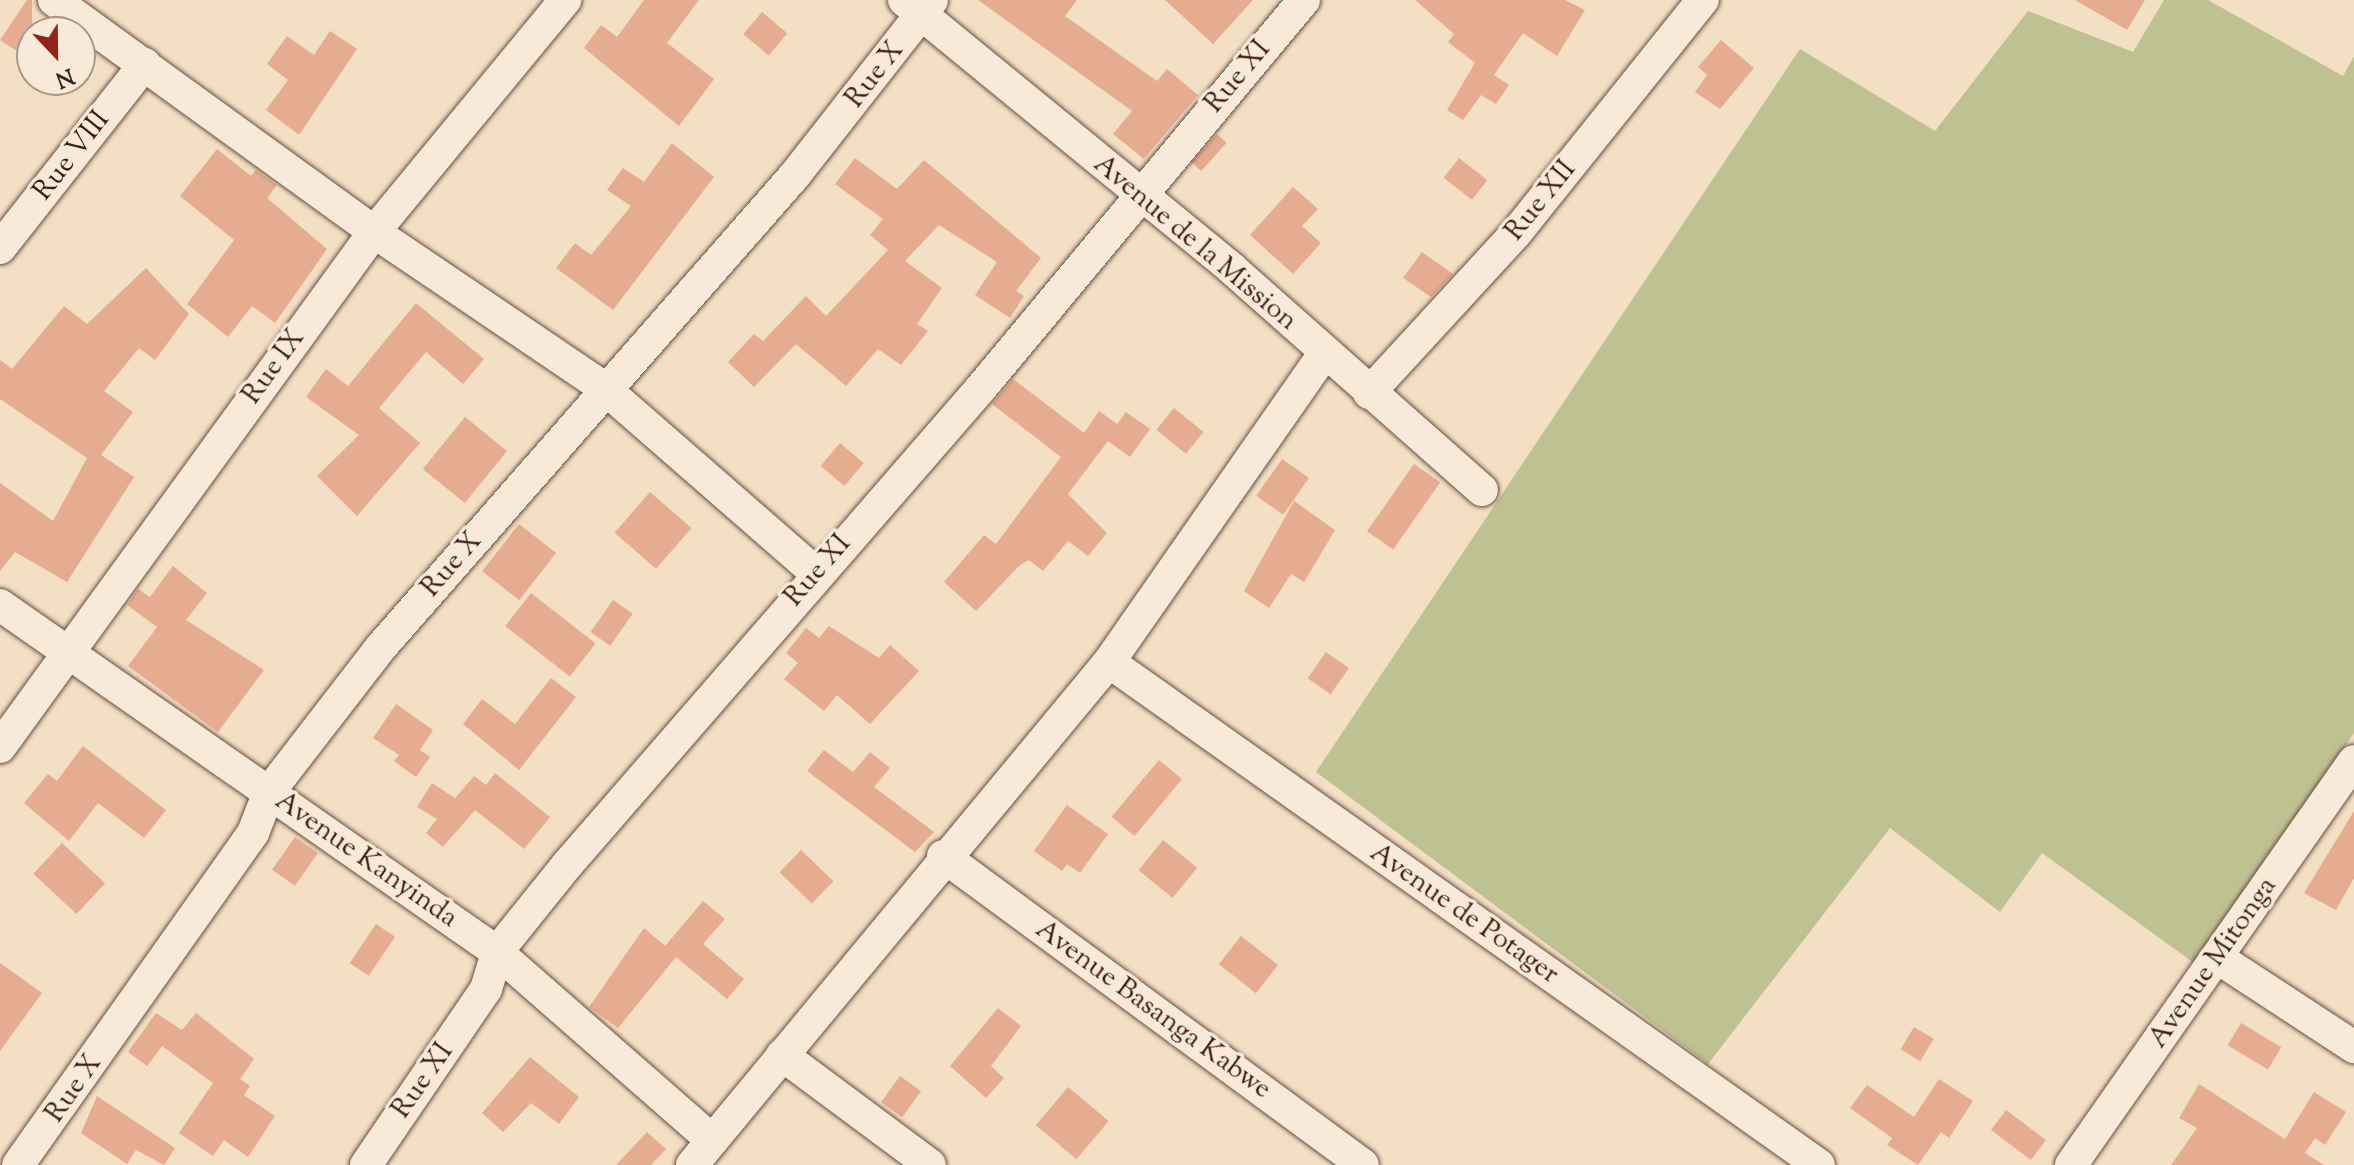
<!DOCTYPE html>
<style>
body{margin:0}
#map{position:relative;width:2354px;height:1165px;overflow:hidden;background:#f3dfc4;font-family:"Sorts Mill Goudy",serif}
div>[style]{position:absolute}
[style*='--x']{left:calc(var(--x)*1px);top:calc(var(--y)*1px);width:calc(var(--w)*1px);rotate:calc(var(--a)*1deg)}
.green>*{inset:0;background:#bec192}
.building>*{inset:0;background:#e6ac91;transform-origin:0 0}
.roads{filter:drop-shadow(0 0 2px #6a4e40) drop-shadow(0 0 2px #6a4e40)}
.minor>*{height:32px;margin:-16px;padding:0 16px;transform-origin:16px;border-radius:16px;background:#f7ead9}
span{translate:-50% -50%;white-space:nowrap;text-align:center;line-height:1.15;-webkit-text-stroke:7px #f7ead9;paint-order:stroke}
.street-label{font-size:28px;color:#3c1e14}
.north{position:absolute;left:16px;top:16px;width:80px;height:80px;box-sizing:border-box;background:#f7ead9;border:2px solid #ac988a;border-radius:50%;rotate:158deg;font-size:22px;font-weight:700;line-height:32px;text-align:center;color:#3c1e14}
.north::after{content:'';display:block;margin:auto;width:28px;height:36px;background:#8f2418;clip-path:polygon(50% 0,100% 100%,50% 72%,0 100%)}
</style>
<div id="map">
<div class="green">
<div style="clip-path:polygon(2164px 0,2208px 0,2343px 76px,2354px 56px,2354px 733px,2194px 963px,2042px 853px,2000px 912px,1890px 828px,1708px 1064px,1316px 772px,1800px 49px,1935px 131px,2028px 11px,2133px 52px)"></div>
</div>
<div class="building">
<div style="clip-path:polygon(27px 0,32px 0,32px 61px,0 40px)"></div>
<div style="clip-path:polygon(644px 0,699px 0,667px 43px,714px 79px,679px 126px,584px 48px,601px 25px,617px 37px)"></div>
<div style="clip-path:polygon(978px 0,1077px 0,1065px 16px,1157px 81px,1167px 69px,1198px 95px,1144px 159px,1113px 134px,1132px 111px)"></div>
<div style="clip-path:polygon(1165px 0,1253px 0,1213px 44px)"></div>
<div style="clip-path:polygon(1415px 0,1565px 0,1585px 10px,1557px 56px,1523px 33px,1494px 75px,1509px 85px,1496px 104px,1481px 95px,1463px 120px,1447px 110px,1475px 63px,1448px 42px,1454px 34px)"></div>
<div style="clip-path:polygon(2075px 0,2145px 0,2127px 30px)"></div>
<div style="left:762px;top:12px;width:33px;height:29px;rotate:40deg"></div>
<div style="clip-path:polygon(330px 31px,357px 49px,299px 135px,266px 110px,288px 80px,267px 64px,287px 36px,314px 55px)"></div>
<div style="clip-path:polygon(1721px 40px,1754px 68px,1720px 109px,1695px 92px,1707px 75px,1698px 67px)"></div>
<div style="left:1217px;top:134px;width:13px;height:38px;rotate:42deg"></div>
<div style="clip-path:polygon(672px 143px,714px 177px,613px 310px,556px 268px,575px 243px,591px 255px,631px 206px,607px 190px,623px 168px,644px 182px)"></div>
<div style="clip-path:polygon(217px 149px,251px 176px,256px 170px,277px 185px,267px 198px,327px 249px,275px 323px,252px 306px,228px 337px,187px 304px,234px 240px,180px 196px)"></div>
<div style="clip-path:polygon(855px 158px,897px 189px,924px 160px,1041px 258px,1016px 291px,1024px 296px,1010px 318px,975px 295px,997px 262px,939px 225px,905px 261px,942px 288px,917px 324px,928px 331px,901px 365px,878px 349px,846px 386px,796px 344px,754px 387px,728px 362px,754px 334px,763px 341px,806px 296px,826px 316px,888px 250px,870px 235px,883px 219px,835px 184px)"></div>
<div style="left:1459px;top:158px;width:36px;height:25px;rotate:38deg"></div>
<div style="clip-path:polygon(1293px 187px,1318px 209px,1302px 226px,1321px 243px,1293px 274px,1250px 235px)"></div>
<div style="clip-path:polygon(1422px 252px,1453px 274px,1431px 297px,1403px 278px)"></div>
<div style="clip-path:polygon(146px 268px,189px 314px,155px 360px,139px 348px,104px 391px,133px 412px,101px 455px,134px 477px,67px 582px,15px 552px,0 571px,0 483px,53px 521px,87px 458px,0 399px,0 360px,12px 369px,64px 306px,87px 324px)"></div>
<div style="clip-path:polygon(416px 303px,484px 359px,463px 384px,426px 352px,379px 408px,420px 443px,357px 516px,317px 476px,359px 435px,306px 397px,326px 369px,348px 386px)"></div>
<div style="clip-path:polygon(1013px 379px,1084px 433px,1099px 411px,1117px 424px,1126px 412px,1150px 429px,1130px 457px,1108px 441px,1068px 494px,1107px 533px,1088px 556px,1068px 541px,1043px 571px,1029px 560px,1020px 565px,976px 611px,944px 582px,984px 535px,996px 544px,1061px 457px,992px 404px)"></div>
<div style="left:1174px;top:408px;width:38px;height:28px;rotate:39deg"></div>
<div style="left:465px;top:417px;width:54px;height:67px;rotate:39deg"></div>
<div style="left:840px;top:443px;width:31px;height:30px;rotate:40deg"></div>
<div style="left:1282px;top:459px;width:33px;height:45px;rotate:35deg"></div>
<div style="left:1414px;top:464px;width:32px;height:82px;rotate:35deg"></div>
<div style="left:650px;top:492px;width:55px;height:54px;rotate:41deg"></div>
<div style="clip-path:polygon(1294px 501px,1335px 530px,1304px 582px,1291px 574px,1269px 608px,1244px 591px)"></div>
<div style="left:519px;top:524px;width:47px;height:60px;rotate:38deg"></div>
<div style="clip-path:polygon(173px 566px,207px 593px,186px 620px,264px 670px,218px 732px,128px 666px,157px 627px,127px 605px,138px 589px,150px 597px)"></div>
<div style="left:531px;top:593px;width:82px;height:42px;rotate:38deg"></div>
<div style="left:613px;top:600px;width:24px;height:39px;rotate:35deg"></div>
<div style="clip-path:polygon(829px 626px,879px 658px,890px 645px,919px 671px,870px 724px,837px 695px,824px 711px,784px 679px,798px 663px,786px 653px,806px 628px,819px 638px)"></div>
<div style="left:1326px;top:652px;width:28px;height:32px;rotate:35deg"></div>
<div style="clip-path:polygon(551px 678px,576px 697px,519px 770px,463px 724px,482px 699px,515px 724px)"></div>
<div style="clip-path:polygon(396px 704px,433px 730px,420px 750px,430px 757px,416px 777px,394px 761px,399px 755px,373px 738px)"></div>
<div style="clip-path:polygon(83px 746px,166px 810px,144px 838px,98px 803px,69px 841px,24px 803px,48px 774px,57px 781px)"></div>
<div style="clip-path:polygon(824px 750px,853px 772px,870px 752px,890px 768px,874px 787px,934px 832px,915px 852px,807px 771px)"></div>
<div style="left:1159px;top:760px;width:30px;height:74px;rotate:40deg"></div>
<div style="clip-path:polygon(495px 773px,550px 817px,524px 849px,475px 810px,443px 847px,426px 833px,437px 819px,417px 807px,432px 783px,455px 798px,474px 776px,486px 785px)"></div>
<div style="clip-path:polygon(1067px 805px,1108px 834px,1080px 873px,1067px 864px,1062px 871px,1034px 851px)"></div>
<div style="clip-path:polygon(2354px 811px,2354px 878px,2336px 910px,2304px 893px)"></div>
<div style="left:295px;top:837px;width:28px;height:40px;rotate:35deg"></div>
<div style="left:1163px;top:840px;width:44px;height:39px;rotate:39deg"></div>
<div style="left:62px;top:843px;width:59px;height:42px;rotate:43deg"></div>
<div style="left:801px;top:850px;width:45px;height:31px;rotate:44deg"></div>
<div style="clip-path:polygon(703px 901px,725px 919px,703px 944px,744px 979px,727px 999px,676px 957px,618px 1028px,589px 1007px,644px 928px,665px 946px)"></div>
<div style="left:376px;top:924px;width:23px;height:47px;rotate:34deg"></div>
<div style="left:1241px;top:936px;width:47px;height:36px;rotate:38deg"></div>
<div style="clip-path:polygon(0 963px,42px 993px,0 1051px)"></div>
<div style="clip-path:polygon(998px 1008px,1021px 1026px,991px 1066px,1004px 1078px,986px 1098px,950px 1066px)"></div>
<div style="clip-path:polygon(156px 1013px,182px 1030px,196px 1013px,254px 1059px,240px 1079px,250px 1086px,244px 1095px,275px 1116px,248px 1157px,224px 1140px,213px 1156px,179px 1133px,213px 1083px,162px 1046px,147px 1066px,128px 1052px)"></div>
<div style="left:2241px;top:1023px;width:47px;height:26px;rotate:31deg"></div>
<div style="left:1914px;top:1027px;width:23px;height:26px;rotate:31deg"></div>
<div style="clip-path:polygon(530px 1057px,579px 1097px,559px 1124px,531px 1103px,503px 1132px,482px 1113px)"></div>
<div style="left:900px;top:1076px;width:26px;height:32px;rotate:36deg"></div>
<div style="clip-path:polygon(1939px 1079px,1973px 1101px,1949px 1138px,1941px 1132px,1918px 1165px,1887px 1145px,1892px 1138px,1850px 1108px,1867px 1085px,1914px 1117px)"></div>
<div style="clip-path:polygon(2199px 1084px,2285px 1139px,2314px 1092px,2346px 1112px,2325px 1145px,2315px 1138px,2305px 1153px,2324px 1165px,2171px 1165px,2197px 1128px,2179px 1118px)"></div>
<div style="left:1068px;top:1087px;width:53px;height:50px;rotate:40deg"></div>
<div style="clip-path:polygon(97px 1096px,175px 1148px,164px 1165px,136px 1150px,127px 1164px,81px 1133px)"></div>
<div style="left:2006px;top:1110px;width:50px;height:25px;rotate:37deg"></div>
<div style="clip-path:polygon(647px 1132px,666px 1149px,651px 1165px,616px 1165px)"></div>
</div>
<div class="roads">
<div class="minor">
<div style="--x:54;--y:0;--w:395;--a:35.9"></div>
<div style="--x:374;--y:232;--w:278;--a:34.1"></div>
<div style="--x:604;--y:388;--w:281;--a:41.1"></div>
<div style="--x:904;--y:0;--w:423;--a:39.3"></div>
<div style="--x:1231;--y:268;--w:335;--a:41.5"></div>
<div style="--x:0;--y:248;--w:234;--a:-51.8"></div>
<div style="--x:1369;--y:393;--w:217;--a:-47.4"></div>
<div style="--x:1516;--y:233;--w:299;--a:-51.3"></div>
<div style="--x:0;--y:605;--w:606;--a:34.92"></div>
<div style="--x:497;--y:952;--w:286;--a:41.2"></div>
<div style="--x:1109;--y:662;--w:870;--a:35.32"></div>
<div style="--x:0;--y:747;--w:636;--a:-54.01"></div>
<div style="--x:374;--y:232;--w:301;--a:-50.5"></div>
<div style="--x:943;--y:856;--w:521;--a:36.34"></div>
<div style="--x:2218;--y:958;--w:163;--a:33.2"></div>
<div style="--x:782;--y:1055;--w:184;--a:36.6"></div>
<div style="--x:18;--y:1165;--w:407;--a:-54.7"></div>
<div style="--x:253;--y:833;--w:44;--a:-68.7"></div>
<div style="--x:269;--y:792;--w:185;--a:-52.3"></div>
<div style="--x:382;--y:646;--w:626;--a:-48.75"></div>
<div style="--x:795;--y:175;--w:222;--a:-51.9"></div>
<div style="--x:366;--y:1165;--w:213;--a:-55.7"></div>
<div style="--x:486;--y:989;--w:39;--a:-73"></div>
<div style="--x:497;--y:952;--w:112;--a:-51.2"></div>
<div style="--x:567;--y:865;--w:632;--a:-49.04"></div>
<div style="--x:981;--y:388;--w:505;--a:-50.22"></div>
<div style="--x:692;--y:1165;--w:653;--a:-50.34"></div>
<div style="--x:1109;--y:662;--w:376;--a:-55.1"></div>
<div style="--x:2071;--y:1165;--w:493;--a:-55"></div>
</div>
</div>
<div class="street-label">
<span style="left:875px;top:75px;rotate:-52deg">Rue X</span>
<span style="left:1238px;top:77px;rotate:-50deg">Rue XI</span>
<span style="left:72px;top:156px;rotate:-52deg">Rue VIII</span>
<span style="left:1541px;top:201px;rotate:-51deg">Rue XII</span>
<span style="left:1195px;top:243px;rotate:40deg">Avenue de la Mission</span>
<span style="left:274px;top:367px;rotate:-54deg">Rue IX</span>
<span style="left:452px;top:565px;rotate:-49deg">Rue X</span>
<span style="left:818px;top:571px;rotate:-49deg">Rue XI</span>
<span style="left:366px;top:860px;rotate:35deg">Avenue Kanyinda</span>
<span style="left:1464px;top:914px;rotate:35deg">Avenue de Potager</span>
<span style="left:2213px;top:963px;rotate:-55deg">Avenue Mitonga</span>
<span style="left:1153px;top:1010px;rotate:36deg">Avenue Basanga Kabwe</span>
<span style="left:423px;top:1081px;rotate:-55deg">Rue XI</span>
<span style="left:74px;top:1089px;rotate:-55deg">Rue X</span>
</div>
<div class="north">N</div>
</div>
